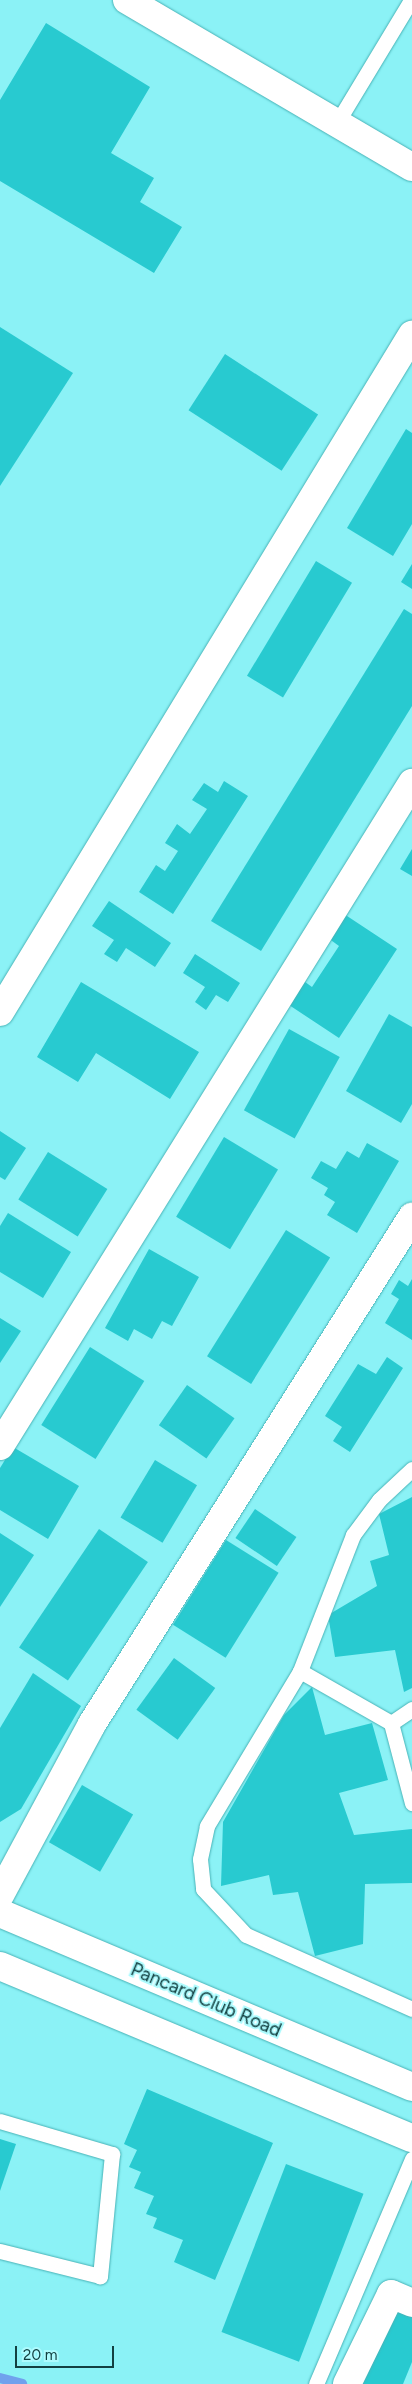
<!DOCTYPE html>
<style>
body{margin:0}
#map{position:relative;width:412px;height:2384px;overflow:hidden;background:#8bf2f6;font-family:Figtree,sans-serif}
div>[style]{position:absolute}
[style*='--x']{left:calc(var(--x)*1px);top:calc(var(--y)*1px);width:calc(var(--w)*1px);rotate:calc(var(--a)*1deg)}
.stream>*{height:10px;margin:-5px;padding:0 5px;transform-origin:5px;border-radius:5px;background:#70a1ed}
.building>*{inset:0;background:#28cad0;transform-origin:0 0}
.roads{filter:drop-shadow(0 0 1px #48b2b6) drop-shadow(0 0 1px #48b2b6)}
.service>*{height:15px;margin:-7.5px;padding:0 7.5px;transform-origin:7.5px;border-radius:7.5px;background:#fff}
.minor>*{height:28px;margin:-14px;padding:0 14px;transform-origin:14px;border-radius:14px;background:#fff}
.secondary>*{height:28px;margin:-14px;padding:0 14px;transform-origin:14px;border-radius:14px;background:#fff}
span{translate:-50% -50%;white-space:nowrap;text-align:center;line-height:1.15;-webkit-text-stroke:4px #adfbfe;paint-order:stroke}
.street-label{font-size:19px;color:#134041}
.scale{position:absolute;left:15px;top:2346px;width:99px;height:22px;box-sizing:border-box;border:2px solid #134041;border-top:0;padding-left:6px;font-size:15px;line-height:18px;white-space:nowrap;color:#134041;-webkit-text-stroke:4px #adfbfe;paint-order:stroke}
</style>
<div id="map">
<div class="stream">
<div style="--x:0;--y:2378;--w:23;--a:15"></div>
</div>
<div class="building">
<div style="clip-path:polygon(46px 23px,150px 87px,111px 153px,154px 178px,140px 202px,182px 227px,154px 273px,0 181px,0 100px)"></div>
<div style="clip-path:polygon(0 327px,73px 373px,0 486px)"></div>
<div style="left:225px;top:354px;width:111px;height:67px;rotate:33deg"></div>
<div style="clip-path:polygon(406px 429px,412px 433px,412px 524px,393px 556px,347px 528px)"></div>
<div style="left:316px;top:561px;width:42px;height:134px;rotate:31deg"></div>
<div style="clip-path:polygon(412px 564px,412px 589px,401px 582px)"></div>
<div style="clip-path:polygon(404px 609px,412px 614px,412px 706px,261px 951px,211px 921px)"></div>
<div style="clip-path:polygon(224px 781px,248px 796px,173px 914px,139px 892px,156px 865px,165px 871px,178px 851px,165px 843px,177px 824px,190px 834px,207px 809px,192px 800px,204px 783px,218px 792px)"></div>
<div style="clip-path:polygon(412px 849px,412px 876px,400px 869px)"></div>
<div style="clip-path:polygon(109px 901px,171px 943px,155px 967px,126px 948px,117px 962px,104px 954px,114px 940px,92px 926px)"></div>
<div style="clip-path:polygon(344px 914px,397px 949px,339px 1038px,286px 1003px,301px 979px,312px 987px,339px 946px,328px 938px)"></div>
<div style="clip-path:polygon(195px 954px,240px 983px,228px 1002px,216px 995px,206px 1010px,195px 1002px,205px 987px,183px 973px)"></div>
<div style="clip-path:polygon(81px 982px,199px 1052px,170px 1099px,96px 1053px,78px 1082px,37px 1057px)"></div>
<div style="clip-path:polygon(389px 1014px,412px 1027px,412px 1104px,401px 1123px,346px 1091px)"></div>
<div style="left:289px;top:1029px;width:58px;height:93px;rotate:29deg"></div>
<div style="clip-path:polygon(0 1131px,26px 1148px,5px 1180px,0 1177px)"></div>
<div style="left:224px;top:1137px;width:63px;height:93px;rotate:31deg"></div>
<div style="clip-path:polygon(367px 1143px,399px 1161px,357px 1233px,327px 1215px,335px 1202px,324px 1195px,328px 1188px,311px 1178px,321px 1161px,336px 1169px,347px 1151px,359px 1158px)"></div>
<div style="left:48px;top:1152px;width:70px;height:56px;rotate:32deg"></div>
<div style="clip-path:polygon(8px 1213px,71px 1252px,43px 1298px,0 1272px,0 1226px)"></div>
<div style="left:286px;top:1230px;width:52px;height:149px;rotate:32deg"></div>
<div style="clip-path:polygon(149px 1249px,199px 1277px,172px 1326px,162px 1321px,152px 1339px,134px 1329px,128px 1341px,105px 1328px)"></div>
<div style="clip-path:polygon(412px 1279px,412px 1340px,385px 1323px,399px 1299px,391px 1294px,399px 1280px,408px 1286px)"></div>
<div style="clip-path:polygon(0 1318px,21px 1331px,0 1363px)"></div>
<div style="left:90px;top:1347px;width:64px;height:92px;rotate:32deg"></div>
<div style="clip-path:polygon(387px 1357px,403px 1368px,350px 1452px,333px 1441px,342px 1427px,325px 1416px,358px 1364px,376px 1374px)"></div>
<div style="left:187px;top:1385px;width:58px;height:49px;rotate:35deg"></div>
<div style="clip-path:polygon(13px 1447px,79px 1486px,48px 1539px,0 1510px,0 1468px)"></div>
<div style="left:155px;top:1460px;width:49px;height:67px;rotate:31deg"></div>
<div style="clip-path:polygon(412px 1497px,412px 1688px,404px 1692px,395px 1650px,335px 1657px,328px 1615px,377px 1586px,370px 1561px,389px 1555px,379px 1514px)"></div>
<div style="left:255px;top:1509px;width:50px;height:35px;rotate:34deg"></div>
<div style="left:99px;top:1529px;width:59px;height:143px;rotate:34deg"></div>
<div style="clip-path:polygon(0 1533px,34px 1555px,0 1607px)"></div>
<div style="left:226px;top:1540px;width:62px;height:100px;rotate:32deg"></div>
<div style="left:174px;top:1658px;width:51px;height:64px;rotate:36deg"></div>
<div style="clip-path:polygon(33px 1673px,81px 1706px,21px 1809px,0 1822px,0 1728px)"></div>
<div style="clip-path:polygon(312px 1687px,325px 1735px,372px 1723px,388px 1780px,339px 1793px,354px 1835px,412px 1829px,412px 1883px,365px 1884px,363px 1944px,315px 1956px,298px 1892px,273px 1895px,269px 1875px,221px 1886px,223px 1822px,284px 1715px)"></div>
<div style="left:82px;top:1785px;width:59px;height:66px;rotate:30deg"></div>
<div style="clip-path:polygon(147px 2089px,273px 2143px,215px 2280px,174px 2262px,183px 2240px,153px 2228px,157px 2218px,146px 2214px,154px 2196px,134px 2188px,141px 2172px,129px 2167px,137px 2150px,124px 2144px)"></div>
<div style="clip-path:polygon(0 2139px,16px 2144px,0 2191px)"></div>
<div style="left:286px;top:2164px;width:83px;height:180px;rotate:21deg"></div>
<div style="clip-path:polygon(391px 2303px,412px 2313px,412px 2362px,403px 2384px,356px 2384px)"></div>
</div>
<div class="roads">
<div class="service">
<div style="--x:338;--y:121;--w:141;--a:-58.9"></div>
<div style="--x:412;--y:1469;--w:45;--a:136.8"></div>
<div style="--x:379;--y:1500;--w:44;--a:126.6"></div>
<div style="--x:353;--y:1535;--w:146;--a:111.3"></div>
<div style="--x:300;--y:1671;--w:181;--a:121"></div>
<div style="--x:207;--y:1826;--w:34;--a:102"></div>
<div style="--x:200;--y:1859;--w:30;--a:84"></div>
<div style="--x:203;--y:1889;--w:63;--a:46.9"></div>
<div style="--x:246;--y:1935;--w:182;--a:24"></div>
<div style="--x:300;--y:1671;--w:105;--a:29.7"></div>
<div style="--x:412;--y:1709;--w:25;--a:146"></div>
<div style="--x:391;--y:1723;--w:83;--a:75.3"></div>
<div style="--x:0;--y:2121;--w:117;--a:16.4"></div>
<div style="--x:112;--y:2154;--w:123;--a:95.6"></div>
<div style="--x:100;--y:2276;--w:103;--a:-166"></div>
<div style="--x:316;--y:2384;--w:245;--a:-66.9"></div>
</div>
<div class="minor">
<div style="--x:127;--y:0;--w:330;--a:30.4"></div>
<div style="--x:0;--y:1012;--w:793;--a:-58.68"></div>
<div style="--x:0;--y:1446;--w:781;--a:-58.14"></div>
<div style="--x:0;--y:1895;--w:194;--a:-61.7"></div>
<div style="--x:92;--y:1724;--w:600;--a:-57.74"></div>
<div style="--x:347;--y:2384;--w:100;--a:-63.9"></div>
<div style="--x:391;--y:2294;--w:23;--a:23"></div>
</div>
<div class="secondary">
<div style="--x:0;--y:1913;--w:447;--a:22.9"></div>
<div style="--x:0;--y:1966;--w:446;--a:22.7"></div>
</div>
</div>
<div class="street-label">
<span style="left:206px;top:2000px;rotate:23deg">Pancard Club Road</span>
</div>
<div class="scale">20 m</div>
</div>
